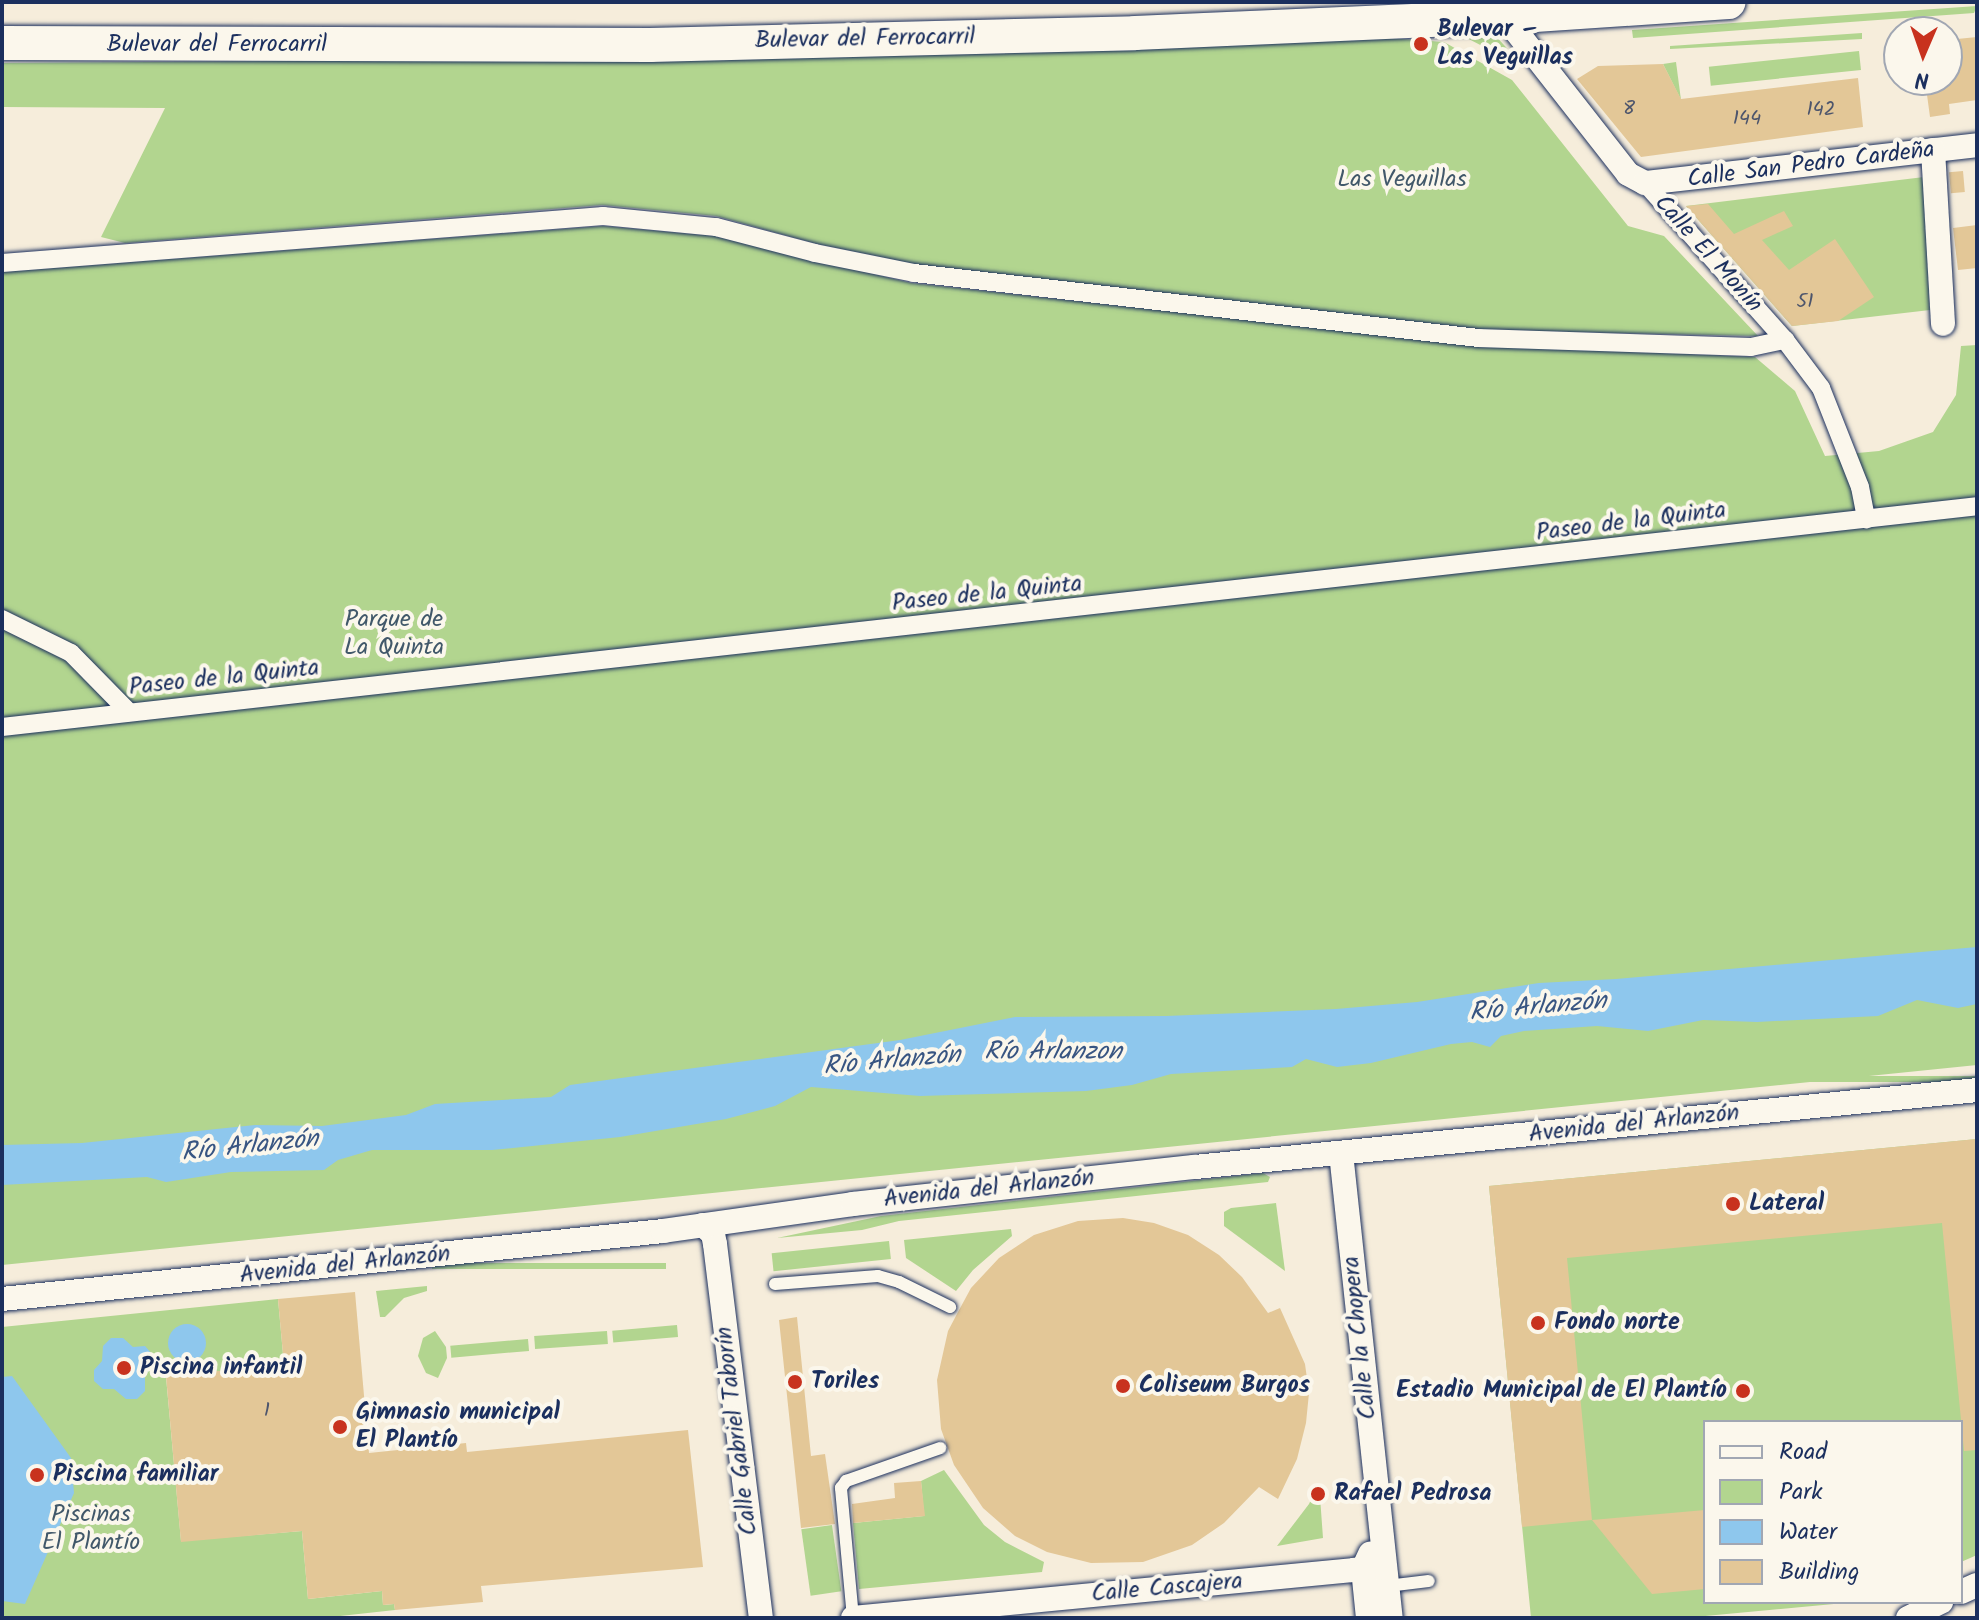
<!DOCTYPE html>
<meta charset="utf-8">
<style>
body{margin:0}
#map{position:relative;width:1979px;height:1620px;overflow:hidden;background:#f6eddb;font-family:Kalam,sans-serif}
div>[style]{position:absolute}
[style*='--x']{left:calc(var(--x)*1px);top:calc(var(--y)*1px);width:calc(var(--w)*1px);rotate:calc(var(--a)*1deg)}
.green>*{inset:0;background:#b2d58f;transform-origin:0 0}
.water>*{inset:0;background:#8ec7ed}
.round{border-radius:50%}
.building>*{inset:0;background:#e3c797;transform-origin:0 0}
.roads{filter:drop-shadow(0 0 2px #1b2f5e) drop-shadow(0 0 2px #1b2f5e)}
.service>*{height:12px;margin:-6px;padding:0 6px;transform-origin:6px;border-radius:6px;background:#fbf7ec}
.pedestrian>*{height:18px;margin:-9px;padding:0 9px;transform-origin:9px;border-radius:9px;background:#fbf7ec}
.minor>*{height:24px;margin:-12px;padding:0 12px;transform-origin:12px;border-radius:12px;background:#fbf7ec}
.secondary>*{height:34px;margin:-17px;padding:0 17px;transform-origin:17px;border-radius:17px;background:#fbf7ec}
.dots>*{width:22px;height:22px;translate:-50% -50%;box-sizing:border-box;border:4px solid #fbf7ec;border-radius:50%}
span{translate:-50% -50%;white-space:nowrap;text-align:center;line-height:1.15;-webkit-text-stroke:8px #fbf7ec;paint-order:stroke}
.number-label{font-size:20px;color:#4d556c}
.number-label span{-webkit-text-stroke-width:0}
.poi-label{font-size:24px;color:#1b2f5e;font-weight:700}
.left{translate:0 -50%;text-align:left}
.right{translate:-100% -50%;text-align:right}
.street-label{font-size:24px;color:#1b2f5e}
.park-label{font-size:24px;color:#41586a}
.water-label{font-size:26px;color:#385582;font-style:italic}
.frame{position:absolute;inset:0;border:4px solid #1b2f5e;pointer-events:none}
.legend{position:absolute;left:1703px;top:1420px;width:260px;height:184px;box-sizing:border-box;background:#fbf7ec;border:2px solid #a1a7b3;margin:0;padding:10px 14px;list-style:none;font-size:24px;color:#1b2f5e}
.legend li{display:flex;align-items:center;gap:16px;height:40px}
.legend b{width:40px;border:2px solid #a1a7b3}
.north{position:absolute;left:1883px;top:16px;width:80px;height:80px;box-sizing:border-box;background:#fbf7ec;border:2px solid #a1a7b3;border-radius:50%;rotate:182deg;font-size:22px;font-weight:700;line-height:32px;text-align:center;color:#1b2f5e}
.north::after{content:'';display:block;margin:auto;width:28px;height:36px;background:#c8321e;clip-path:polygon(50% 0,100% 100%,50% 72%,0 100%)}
</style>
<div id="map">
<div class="green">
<div style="clip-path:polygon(1977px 6px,1974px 13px,1633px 38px,1632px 30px)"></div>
<div style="clip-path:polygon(1457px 33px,1493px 33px,1525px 68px)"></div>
<div style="clip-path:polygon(1862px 33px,1862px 39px,1670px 49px,1670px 46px)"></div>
<div style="clip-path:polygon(1360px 36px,1444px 42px,1512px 80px,1628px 226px,1664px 236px,1758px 336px,1478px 330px,914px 264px,817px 244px,716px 216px,602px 205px,125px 243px,101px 237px,165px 108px,3px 107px,2px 125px,2px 63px,432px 60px)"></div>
<div style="left:1859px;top:51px;width:19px;height:151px;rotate:84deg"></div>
<div style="clip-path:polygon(1676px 62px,1681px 100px,1663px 64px)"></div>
<div style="clip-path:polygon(1924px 177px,1930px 310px,1792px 326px,1686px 206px)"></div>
<div style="clip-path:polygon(603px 226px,715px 236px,911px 283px,1478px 345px,1755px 357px,1795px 391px,1825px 456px,1879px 451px,1933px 432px,1956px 395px,1961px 346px,1977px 345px,1977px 1065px,2px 1265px,2px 272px)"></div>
<div style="left:1977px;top:1076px;width:6px;height:673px;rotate:90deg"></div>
<div style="clip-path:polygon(1977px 1139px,1977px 1555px,1961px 1562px,1961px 1422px,1705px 1422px,1705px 1602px,1855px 1602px,1684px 1618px,1531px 1618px,1489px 1186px)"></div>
<div style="clip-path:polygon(1263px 1173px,1270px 1177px,1268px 1182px,899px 1221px,862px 1230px,777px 1238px,881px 1216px)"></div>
<div style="clip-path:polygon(1276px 1203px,1285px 1271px,1224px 1226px,1224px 1212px,1231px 1208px)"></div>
<div style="clip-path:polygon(1011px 1229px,1012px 1236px,973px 1270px,956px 1291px,906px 1258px,904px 1240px)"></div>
<div style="left:889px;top:1241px;width:18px;height:118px;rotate:84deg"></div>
<div style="left:666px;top:1263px;width:6px;height:234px;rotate:90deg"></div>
<div style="clip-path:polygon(427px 1286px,427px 1291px,404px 1298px,385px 1317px,380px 1317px,376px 1291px)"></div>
<div style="clip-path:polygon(278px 1299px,284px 1365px,166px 1377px,181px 1541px,302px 1531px,308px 1599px,382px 1591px,383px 1605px,394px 1604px,395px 1610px,322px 1618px,2px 1618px,2px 1327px)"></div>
<div style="left:677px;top:1325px;width:12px;height:65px;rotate:85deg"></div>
<div style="clip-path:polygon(435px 1331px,446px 1347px,447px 1358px,438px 1378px,426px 1373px,418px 1356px,423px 1338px)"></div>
<div style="left:607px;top:1331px;width:13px;height:73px;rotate:86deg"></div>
<div style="left:528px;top:1339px;width:12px;height:78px;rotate:85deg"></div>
<div style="clip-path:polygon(944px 1470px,984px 1525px,1005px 1542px,1044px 1562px,1042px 1572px,859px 1589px,853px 1523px,924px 1516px,921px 1481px)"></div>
<div style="clip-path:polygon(1319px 1483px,1323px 1538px,1277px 1546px,1309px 1504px)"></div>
<div style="left:832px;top:1525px;width:67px;height:31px;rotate:82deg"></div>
</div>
<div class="water">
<div style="clip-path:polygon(1977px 947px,1977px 1004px,1958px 1008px,1917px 1000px,1878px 1016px,1757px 1022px,1703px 1020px,1648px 1031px,1597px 1026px,1524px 1031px,1501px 1036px,1490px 1047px,1472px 1042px,1451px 1044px,1371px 1063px,1337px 1067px,1306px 1059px,1292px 1067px,1171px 1074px,1132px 1085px,1086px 1091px,920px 1096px,811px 1087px,775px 1106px,726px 1119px,620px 1137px,492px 1150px,372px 1150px,338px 1160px,324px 1170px,231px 1172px,166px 1182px,147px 1177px,2px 1185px,2px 1145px,82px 1143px,255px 1125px,322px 1126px,406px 1115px,435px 1104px,551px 1097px,570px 1085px,900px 1040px,1015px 1017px,1166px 1016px,1336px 1009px,1417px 1002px,1539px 983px,1616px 979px)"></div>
<div class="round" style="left:168px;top:1324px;width:38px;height:38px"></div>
<div style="clip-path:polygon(111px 1338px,123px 1338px,133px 1347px,145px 1346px,153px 1355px,153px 1366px,145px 1375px,145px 1391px,137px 1399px,126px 1399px,114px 1389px,103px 1389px,94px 1381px,94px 1370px,102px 1361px,103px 1346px)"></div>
<div style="clip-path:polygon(12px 1376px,71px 1458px,74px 1493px,25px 1604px,2px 1601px,2px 1377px)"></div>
</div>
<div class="building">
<div style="clip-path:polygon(1977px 37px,1977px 100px,1949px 104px,1950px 114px,1930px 117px,1925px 80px,1947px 80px,1947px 40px)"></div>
<div style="clip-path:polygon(1663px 64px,1681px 99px,1858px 78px,1863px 127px,1641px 157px,1577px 79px,1598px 66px)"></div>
<div style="left:1963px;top:171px;width:21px;height:14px;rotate:85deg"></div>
<div style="clip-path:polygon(1708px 204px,1734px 234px,1784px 211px,1793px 226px,1762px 240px,1789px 270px,1835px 239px,1874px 297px,1838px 321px,1792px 326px,1686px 206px)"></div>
<div style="clip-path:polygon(1977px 225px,1977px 268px,1958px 270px,1953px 228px)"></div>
<div style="clip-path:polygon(1977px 1139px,1977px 1450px,1964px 1451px,1942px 1223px,1567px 1258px,1592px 1520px,1522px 1527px,1489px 1186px)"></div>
<div style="clip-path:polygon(1123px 1218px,1154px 1223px,1188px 1235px,1219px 1255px,1242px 1277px,1268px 1313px,1280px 1308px,1305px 1364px,1309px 1393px,1306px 1423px,1297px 1459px,1278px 1499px,1259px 1487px,1224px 1523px,1192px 1545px,1143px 1562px,1091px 1563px,1047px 1552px,1015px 1536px,983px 1508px,954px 1465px,941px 1429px,937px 1380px,948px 1331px,958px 1312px,971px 1288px,999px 1258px,1034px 1235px,1078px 1221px)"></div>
<div style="clip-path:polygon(355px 1292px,369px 1453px,466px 1443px,467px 1452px,688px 1430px,703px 1567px,481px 1586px,483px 1602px,395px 1610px,394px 1604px,383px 1605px,382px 1591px,308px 1599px,302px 1531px,181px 1542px,166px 1376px,284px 1365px,278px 1299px)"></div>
<div style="clip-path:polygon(797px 1317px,811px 1456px,825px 1454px,835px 1524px,801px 1528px,779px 1320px)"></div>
<div style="clip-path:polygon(921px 1481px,925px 1516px,853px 1523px,852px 1504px,895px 1498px,894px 1483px)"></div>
<div style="clip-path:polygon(1705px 1510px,1705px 1589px,1652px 1594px,1592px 1520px)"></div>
</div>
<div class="roads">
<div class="service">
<div style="--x:775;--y:1284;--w:103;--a:-4.4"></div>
<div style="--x:878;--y:1276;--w:22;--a:16"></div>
<div style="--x:899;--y:1282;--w:57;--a:26.1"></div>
<div style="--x:1387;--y:1586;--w:42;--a:-6.8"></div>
<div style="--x:853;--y:1618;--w:131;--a:-95.3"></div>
<div style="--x:841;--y:1488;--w:9;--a:-54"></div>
<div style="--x:846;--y:1481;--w:100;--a:-19.3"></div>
</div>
<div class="pedestrian">
<div style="--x:1645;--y:183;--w:210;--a:48.3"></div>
<div style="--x:1785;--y:340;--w:60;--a:53.1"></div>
<div style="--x:1821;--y:388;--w:106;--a:68.5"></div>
<div style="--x:1860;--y:487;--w:33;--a:79"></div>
<div style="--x:2;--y:263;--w:603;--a:-4.47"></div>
<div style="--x:603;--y:216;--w:114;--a:5.6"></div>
<div style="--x:716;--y:227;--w:102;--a:14.7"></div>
<div style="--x:815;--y:253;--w:101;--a:11.4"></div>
<div style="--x:914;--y:273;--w:568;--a:6.57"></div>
<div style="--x:1478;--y:338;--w:273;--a:1.9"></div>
<div style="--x:1751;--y:347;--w:35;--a:-12"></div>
<div style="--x:2;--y:619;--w:77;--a:26.2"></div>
<div style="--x:71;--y:653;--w:83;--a:45.5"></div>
<div style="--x:2;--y:727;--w:1987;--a:-6.38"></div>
</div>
<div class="minor">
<div style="--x:1505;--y:17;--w:199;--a:51.9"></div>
<div style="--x:1628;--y:174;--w:19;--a:28"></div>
<div style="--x:1645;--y:183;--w:334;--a:-6.5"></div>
<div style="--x:1933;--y:150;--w:174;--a:86.7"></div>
<div style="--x:1341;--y:1153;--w:468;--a:83.9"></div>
<div style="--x:703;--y:1225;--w:13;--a:42"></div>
<div style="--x:713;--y:1234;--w:10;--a:79"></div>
<div style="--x:715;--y:1244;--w:377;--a:83"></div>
<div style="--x:2;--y:1299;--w:664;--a:-5.87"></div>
<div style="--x:663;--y:1231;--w:192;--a:-8.1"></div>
<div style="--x:853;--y:1204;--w:344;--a:-6.2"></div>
<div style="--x:1195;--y:1167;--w:786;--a:-5.62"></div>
<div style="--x:1961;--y:1592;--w:17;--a:-24"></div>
<div style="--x:853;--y:1618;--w:534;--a:-5.48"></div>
<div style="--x:1368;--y:1618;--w:49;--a:-95.8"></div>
<div style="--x:1363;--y:1569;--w:17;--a:-65"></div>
<div style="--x:1908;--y:1618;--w:37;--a:-26"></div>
</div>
<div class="secondary">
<div style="--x:2;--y:43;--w:648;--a:0.18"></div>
<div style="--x:650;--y:45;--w:485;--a:-1.4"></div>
<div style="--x:1135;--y:33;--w:370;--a:-2.5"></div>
<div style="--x:1505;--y:17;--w:224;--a:-3.8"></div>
</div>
</div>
<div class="dots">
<div style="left:1421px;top:44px;background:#c8321e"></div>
<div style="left:1733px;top:1204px;background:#c8321e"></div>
<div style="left:1538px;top:1323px;background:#c8321e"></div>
<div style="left:124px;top:1368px;background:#c8321e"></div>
<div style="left:795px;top:1382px;background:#c8321e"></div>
<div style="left:1123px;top:1386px;background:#c8321e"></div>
<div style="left:1743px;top:1391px;background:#c8321e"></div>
<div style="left:340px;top:1427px;background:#c8321e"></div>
<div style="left:37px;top:1475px;background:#c8321e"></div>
<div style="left:1318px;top:1494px;background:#c8321e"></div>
</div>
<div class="number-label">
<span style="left:1629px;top:109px">8</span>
<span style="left:1821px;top:110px">142</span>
<span style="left:1747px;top:119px">144</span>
<span style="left:1805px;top:302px">51</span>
<span style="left:267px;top:1411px">1</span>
</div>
<div class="poi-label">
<span class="left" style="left:1437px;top:44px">Bulevar –<br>Las Veguillas</span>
<span class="left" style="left:1749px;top:1204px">Lateral</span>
<span class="left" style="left:1554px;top:1323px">Fondo norte</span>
<span class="left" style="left:140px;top:1368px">Piscina infantil</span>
<span class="left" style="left:811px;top:1382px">Toriles</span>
<span class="left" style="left:1139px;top:1386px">Coliseum Burgos</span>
<span class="right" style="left:1727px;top:1391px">Estadio Municipal de El Plantío</span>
<span class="left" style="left:356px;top:1427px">Gimnasio municipal<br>El Plantío</span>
<span class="left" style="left:53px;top:1475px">Piscina familiar</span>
<span class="left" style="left:1334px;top:1494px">Rafael Pedrosa</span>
</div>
<div class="street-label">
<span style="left:865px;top:39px;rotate:-1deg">Bulevar del Ferrocarril</span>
<span style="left:217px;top:45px">Bulevar del Ferrocarril</span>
<span style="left:1811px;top:165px;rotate:-7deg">Calle San Pedro Cardeña</span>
<span style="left:1708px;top:254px;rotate:48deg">Calle El Monín</span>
<span style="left:1631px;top:522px;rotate:-7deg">Paseo de la Quinta</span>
<span style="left:987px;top:594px;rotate:-6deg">Paseo de la Quinta</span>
<span style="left:224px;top:678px;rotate:-6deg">Paseo de la Quinta</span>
<span style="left:1634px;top:1124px;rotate:-6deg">Avenida del Arlanzón</span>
<span style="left:989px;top:1189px;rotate:-6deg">Avenida del Arlanzón</span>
<span style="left:345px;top:1265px;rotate:-6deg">Avenida del Arlanzón</span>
<span style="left:1360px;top:1338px;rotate:-96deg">Calle la Chopera</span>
<span style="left:737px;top:1431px;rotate:-97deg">Calle Gabriel Taborín</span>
<span style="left:1167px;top:1588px;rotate:-5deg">Calle Cascajera</span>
</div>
<div class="park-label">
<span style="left:1402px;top:180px">Las Veguillas</span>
<span style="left:394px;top:634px">Parque de<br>La Quinta</span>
<span style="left:91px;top:1529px">Piscinas<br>El Plantío</span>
</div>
<div class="water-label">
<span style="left:1538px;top:1008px;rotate:-5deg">Río Arlanzón</span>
<span style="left:1053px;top:1053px">Río Arlanzon</span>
<span style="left:892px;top:1062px;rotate:-5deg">Río Arlanzón</span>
<span style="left:250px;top:1147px;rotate:-6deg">Río Arlanzón</span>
</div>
<div class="frame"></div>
<ul class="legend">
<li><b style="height:10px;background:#fbf7ec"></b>Road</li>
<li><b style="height:22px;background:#b2d58f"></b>Park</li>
<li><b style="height:22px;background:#8ec7ed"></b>Water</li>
<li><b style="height:22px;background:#e3c797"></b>Building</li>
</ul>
<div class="north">N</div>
</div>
